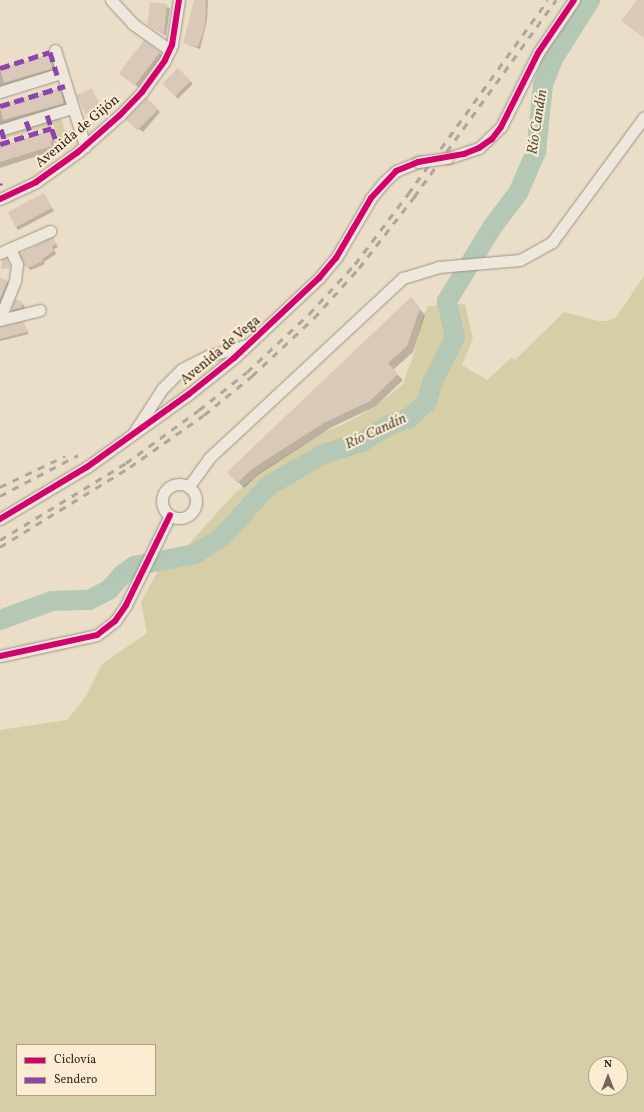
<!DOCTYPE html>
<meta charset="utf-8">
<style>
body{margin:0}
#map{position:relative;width:644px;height:1112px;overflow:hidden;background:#ebdec8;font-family:Vollkorn,serif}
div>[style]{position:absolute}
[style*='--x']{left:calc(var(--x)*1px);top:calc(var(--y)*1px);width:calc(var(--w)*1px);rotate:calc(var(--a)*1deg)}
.green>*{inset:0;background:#d6cea6;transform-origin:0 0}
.shadow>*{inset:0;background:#0003;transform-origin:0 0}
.river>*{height:20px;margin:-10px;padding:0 10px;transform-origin:10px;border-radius:10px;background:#b5c8b5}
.building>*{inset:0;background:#dac8b9;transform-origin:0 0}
.roads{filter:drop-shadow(0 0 1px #9b9385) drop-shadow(0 0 1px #9b9385)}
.minor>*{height:11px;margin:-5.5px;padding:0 5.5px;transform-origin:5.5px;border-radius:5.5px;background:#eee7dc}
.minor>.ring{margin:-5.5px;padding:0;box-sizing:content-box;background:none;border:11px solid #eee7dc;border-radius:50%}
.rail>*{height:3px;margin-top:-1.5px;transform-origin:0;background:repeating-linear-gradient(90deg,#aca69d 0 7px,transparent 0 14px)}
.bridges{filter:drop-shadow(0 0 1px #9b9385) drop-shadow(0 0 1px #9b9385)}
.minor-bridge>*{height:11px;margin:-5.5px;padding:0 5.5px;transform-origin:5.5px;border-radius:5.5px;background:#eee7dc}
.quiet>*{height:5px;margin-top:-2.5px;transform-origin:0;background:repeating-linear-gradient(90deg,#8e44ad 0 10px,transparent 0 15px)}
.cycleway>*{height:6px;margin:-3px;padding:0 3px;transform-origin:3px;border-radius:3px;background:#d6006c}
span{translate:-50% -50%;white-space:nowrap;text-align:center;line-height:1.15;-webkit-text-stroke:4px #fcecd2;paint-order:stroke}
.street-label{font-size:14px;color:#33271d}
.water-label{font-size:15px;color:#535448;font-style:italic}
.legend{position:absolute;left:16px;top:1044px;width:140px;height:52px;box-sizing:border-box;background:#fcecd2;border:1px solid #ac9d8a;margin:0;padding:5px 7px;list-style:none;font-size:12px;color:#33271d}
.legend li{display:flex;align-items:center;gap:8px;height:20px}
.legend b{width:20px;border:1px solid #ac9d8a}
.north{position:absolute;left:588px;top:1056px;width:40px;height:40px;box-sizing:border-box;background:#fcecd2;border:1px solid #ac9d8a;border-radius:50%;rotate:0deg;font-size:11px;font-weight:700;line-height:16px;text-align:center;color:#33271d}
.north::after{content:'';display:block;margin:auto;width:14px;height:18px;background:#736759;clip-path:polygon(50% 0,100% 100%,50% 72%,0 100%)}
</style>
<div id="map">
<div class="green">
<div style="left:60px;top:115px;width:25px;height:9px;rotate:72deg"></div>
<div style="clip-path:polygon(47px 118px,49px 126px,33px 131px,31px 124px)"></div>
<div style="left:25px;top:125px;width:8px;height:22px;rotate:76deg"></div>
<div style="clip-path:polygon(evenodd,644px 276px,644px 1112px,0 1112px,0 730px,67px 720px,86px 696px,102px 664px,147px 633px,141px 602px,159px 569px,187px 546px,234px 494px,260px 472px,323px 432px,342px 425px,376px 406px,403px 384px,413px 356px,422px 320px,428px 306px,465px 304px,473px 339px,462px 365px,487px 380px,511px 358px,515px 360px,564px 312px,598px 321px,606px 321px,616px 317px,644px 276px,17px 1045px,155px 1045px,155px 1095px,17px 1095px,17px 1045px,644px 276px,596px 1064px,620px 1064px,620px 1088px,596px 1088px,596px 1064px)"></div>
</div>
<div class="shadow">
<div style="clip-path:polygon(199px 0,208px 0,207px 21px,200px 49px,184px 43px)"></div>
<div style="clip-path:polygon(151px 3px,170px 8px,166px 36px,148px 25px)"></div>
<div style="clip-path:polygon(159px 52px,162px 55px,138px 87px,122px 75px)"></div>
<div style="clip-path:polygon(49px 55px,53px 59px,57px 72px,0 91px,0 70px)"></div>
<div style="left:178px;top:69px;width:21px;height:21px;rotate:45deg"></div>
<div style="left:91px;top:89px;width:24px;height:14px;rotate:60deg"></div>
<div style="clip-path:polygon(59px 90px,64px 94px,68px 107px,0 129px,0 108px)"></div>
<div style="clip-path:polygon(147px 100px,160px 112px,143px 132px,131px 123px)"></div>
<div style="clip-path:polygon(50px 131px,57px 144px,54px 145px,56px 150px,0 168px,0 147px)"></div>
<div style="clip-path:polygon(44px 195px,54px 211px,18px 230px,16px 227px)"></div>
<div style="clip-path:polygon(53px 239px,58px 247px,54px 249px,56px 254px,44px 262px,45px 264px,31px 270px,25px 266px)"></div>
<div style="clip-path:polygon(7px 281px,10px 284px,0 308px,0 287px)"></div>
<div style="clip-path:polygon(16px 300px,25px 306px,23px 310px,14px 312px,12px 310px)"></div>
<div style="clip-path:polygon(416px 305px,425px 315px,413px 352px,393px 370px,403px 380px,376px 406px,330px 428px,258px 475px,244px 488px,228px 472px)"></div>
<div style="clip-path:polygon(23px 322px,29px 334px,0 341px,0 327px)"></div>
</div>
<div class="river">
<div style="--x:0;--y:620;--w:55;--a:-20.1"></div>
<div style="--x:52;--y:601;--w:37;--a:-2"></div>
<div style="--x:89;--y:600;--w:22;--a:-27"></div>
<div style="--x:109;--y:590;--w:21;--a:-49"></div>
<div style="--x:123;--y:574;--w:14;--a:-36"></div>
<div style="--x:134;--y:566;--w:62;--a:-11.1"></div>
<div style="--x:195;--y:554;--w:31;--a:-32"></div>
<div style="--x:221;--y:538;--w:70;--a:-47.9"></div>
<div style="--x:268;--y:486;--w:64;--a:-30.2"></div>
<div style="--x:323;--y:454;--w:41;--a:-17.1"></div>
<div style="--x:362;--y:442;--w:31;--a:-32"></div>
<div style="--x:388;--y:426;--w:22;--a:-21"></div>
<div style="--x:409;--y:418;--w:24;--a:-42"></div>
<div style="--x:427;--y:402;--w:20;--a:-75"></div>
<div style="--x:432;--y:383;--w:51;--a:-63.4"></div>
<div style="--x:455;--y:337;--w:37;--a:-103"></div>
<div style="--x:447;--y:301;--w:88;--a:-58.5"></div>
<div style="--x:493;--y:226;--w:41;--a:-52.9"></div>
<div style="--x:518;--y:193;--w:45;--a:-66.3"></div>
<div style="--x:536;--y:152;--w:67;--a:-84"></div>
<div style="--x:543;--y:85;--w:28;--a:-69"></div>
<div style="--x:553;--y:59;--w:70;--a:-57.9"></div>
</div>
<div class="building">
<div style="clip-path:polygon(194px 0,206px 0,205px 26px,198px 47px,183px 43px)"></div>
<div style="clip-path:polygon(637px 0,644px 0,644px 38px,621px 21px)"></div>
<div style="clip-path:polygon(150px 2px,167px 4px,164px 34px,147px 25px)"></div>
<div style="left:144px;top:40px;width:20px;height:42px;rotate:37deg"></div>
<div style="left:49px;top:54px;width:15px;height:51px;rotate:74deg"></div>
<div style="left:178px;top:68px;width:18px;height:22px;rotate:45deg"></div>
<div style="left:60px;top:88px;width:16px;height:63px;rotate:75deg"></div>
<div style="left:92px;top:88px;width:21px;height:17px;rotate:65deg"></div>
<div style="left:147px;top:98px;width:16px;height:30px;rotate:45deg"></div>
<div style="clip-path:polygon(50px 130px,54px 140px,50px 141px,52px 146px,0 162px,0 148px)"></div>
<div style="left:44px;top:193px;width:17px;height:41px;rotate:62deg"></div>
<div style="clip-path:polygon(53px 237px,56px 244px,52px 246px,54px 251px,42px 259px,43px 261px,28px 268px,24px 266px,20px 254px)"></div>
<div style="clip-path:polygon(6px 258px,10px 268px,1px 269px,2px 260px)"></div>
<div style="clip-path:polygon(0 277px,8px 281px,0 299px)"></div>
<div style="clip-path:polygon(411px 297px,420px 308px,407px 346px,388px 363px,398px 374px,370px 401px,324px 423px,252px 469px,237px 483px,227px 472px)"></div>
<div style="clip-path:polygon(15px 299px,23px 302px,21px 308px,11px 310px)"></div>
<div style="clip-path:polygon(23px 321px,27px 332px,0 339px,0 327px)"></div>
</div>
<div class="roads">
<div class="minor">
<div style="--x:111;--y:0;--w:33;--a:47"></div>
<div style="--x:133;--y:24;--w:45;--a:35.1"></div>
<div style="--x:55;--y:50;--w:101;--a:72.6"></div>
<div style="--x:0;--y:92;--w:64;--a:-17.3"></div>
<div style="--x:0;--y:130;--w:75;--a:-17"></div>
<div style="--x:448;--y:158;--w:33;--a:-18"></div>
<div style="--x:479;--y:148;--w:30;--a:-44"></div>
<div style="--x:501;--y:127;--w:83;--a:-63.4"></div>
<div style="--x:538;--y:53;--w:64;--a:-55.8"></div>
<div style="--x:0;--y:199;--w:40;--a:-25"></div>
<div style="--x:36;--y:182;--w:52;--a:-35.5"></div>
<div style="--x:78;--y:152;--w:56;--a:-41.4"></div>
<div style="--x:120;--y:115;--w:32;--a:-46"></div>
<div style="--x:142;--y:92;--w:39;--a:-54"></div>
<div style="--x:165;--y:60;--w:17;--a:-65"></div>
<div style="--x:172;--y:45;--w:46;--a:-81.2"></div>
<div style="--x:0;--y:253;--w:55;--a:-23.7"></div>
<div style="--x:0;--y:318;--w:40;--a:-68"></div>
<div style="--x:15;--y:281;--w:17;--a:-83"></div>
<div style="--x:17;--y:264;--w:17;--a:-115"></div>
<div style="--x:0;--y:320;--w:41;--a:-14"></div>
<div style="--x:133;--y:434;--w:54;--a:-57.2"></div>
<div style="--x:162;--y:389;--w:28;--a:-45"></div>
<div style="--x:182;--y:369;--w:29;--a:-27"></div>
<div style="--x:208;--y:356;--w:40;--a:-16"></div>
<div class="ring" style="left:162px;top:484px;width:23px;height:23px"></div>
<div style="--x:189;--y:486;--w:34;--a:-54"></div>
<div style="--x:209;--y:458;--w:265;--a:-42.9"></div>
<div style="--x:403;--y:278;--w:37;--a:-17"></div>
<div style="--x:438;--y:267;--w:82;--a:-4.9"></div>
<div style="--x:520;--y:260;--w:37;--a:-29"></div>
<div style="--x:552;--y:242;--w:155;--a:-53.6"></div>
<div style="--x:0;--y:519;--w:101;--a:-30.9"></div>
<div style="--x:87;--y:467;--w:125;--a:-35.6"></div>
<div style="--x:189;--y:394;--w:58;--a:-38.7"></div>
<div style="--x:234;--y:358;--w:117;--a:-43.3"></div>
<div style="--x:319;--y:278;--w:26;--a:-50"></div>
<div style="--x:336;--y:258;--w:69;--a:-59.7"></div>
<div style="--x:371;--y:198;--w:19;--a:-51"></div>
<div style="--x:383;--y:183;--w:18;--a:-43"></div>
<div style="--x:396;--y:171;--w:24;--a:-22"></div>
<div style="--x:0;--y:656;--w:99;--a:-12.2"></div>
<div style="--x:97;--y:635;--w:23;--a:-38"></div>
<div style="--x:115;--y:621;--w:19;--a:-55"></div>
<div style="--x:126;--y:605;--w:100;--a:-63.9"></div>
</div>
</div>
<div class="rail">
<div style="--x:0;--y:487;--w:72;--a:-25.5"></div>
<div style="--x:0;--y:496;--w:88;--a:-27.7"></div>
<div style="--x:0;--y:540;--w:148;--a:-31.4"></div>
<div style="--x:126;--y:463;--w:90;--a:-36"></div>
<div style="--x:199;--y:410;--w:61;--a:-38.4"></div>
<div style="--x:247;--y:372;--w:85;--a:-43.1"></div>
<div style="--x:309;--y:314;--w:68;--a:-47.4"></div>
<div style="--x:355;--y:264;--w:88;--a:-52.9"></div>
<div style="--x:408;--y:194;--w:239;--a:-54.2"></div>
<div style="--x:0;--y:547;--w:153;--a:-31.6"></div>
<div style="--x:130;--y:467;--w:90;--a:-35.1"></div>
<div style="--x:204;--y:415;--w:62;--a:-39.1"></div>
<div style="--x:252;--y:376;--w:85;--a:-43.1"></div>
<div style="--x:314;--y:318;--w:67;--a:-48"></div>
<div style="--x:359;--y:268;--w:90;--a:-52.2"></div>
<div style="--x:414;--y:197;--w:243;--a:-54.2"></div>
</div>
<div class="bridges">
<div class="minor-bridge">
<div style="--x:418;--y:162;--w:30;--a:-8"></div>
</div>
</div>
<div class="quiet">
<div style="--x:0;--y:68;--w:52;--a:-17.7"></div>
<div style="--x:50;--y:52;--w:24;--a:73"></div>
<div style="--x:0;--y:106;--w:68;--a:-17.1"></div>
<div style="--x:47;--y:115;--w:34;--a:71"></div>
<div style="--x:26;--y:121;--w:14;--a:69"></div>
<div style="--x:1;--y:129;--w:14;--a:73"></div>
<div style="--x:0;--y:144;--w:54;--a:-17.1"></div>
<div style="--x:0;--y:183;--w:2;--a:90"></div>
</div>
<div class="cycleway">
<div style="--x:0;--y:199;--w:40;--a:-25"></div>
<div style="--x:36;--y:182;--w:52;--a:-35.5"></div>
<div style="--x:78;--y:152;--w:56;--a:-41.4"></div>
<div style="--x:120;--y:115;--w:32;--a:-46"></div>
<div style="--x:142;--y:92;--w:39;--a:-54"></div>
<div style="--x:165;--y:60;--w:17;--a:-65"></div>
<div style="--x:172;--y:45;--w:46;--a:-81.2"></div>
<div style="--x:0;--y:519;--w:101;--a:-30.9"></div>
<div style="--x:87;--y:467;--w:125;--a:-35.6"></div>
<div style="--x:189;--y:394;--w:58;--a:-38.7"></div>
<div style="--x:234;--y:358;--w:117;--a:-43.3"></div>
<div style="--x:319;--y:278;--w:26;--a:-50"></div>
<div style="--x:336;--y:258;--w:69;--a:-59.7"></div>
<div style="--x:371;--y:198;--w:37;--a:-47"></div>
<div style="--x:396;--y:171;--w:24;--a:-22"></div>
<div style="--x:418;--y:162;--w:47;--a:-9.9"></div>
<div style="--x:464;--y:154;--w:16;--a:-22"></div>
<div style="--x:479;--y:148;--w:16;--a:-35"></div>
<div style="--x:492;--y:139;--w:15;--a:-53"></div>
<div style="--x:501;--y:127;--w:83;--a:-63.4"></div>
<div style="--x:538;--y:53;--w:64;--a:-55.8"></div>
<div style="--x:0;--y:656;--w:99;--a:-12.2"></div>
<div style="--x:97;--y:635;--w:23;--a:-38"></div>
<div style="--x:115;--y:621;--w:19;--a:-55"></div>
<div style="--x:126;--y:605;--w:100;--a:-63.9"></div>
</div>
<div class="street-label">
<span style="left:78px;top:132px;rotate:-40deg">Avenida de Gijón</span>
<span style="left:221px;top:351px;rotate:-40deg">Avenida de Vega</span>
</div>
<div class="water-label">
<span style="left:538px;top:122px;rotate:-81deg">Río Candín</span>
<span style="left:376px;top:432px;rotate:-25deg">Río Candín</span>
</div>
<ul class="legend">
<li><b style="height:5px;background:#d6006c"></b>Ciclovía</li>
<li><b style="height:5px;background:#8e44ad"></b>Sendero</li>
</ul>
<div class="north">N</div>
</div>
